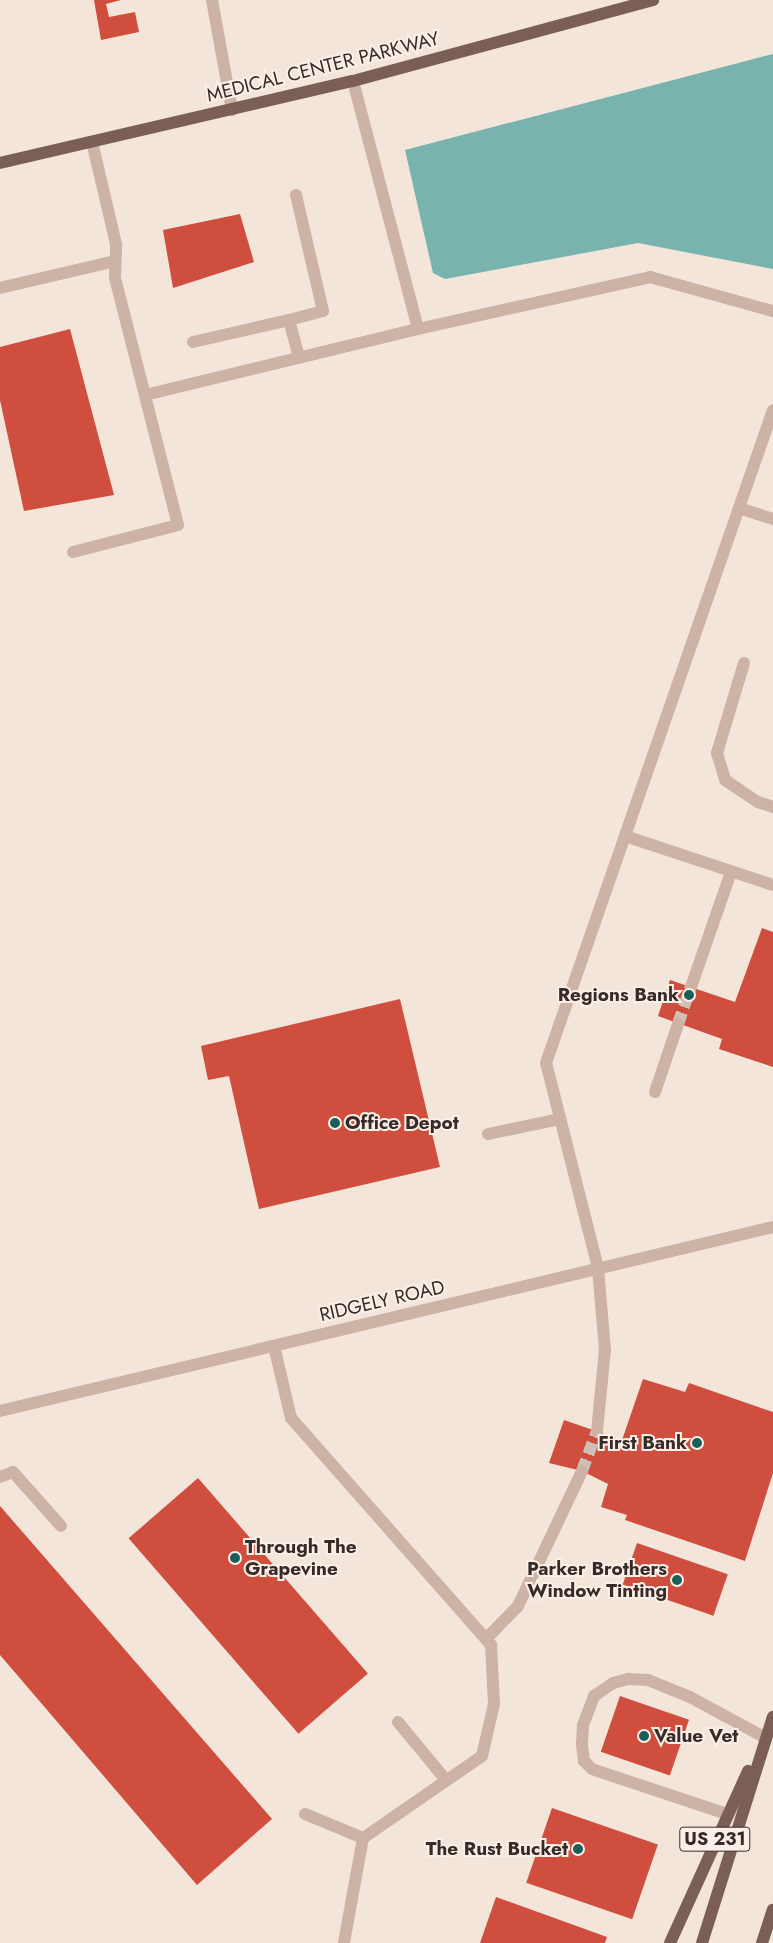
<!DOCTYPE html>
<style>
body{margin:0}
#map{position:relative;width:773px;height:1943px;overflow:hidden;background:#f4e5db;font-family:Jost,sans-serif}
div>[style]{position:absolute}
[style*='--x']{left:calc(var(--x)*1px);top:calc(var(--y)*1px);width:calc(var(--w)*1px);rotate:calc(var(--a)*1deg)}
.water>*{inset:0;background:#78b3ae}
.building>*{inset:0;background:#cf4e3e;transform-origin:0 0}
.minor-tunnel>*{height:12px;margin-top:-6px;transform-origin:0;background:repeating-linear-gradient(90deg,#cec0b7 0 12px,transparent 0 18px)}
.minor>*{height:12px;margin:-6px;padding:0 6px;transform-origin:6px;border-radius:6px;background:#cdb2a6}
.major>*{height:12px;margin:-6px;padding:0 6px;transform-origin:6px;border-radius:6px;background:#7b5f57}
.dots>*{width:14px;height:14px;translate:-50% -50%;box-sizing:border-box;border:2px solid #fbf0e8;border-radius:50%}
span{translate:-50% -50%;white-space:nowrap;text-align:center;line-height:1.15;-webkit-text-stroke:4px #fbf0e8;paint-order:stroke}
.shield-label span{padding:1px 4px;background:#fbf0e8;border:1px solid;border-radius:4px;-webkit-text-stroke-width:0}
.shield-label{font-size:18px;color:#382a27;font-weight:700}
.street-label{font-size:19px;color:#382a27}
.poi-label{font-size:19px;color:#382a27;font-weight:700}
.right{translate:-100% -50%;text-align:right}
.left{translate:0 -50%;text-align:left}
</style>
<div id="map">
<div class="water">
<div style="clip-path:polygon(773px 54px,773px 269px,638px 243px,445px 279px,433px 273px,405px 150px)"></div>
</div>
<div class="building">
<div style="clip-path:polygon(94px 0,121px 0,106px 4px,109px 17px,135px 12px,139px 32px,101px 40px)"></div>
<div style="clip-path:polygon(240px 214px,254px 262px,173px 288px,163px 230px)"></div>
<div style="clip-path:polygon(70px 329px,114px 495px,24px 511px,0 400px,0 347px)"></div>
<div style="clip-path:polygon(762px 928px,773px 932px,773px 1067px,719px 1049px,722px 1039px,658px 1016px,670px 980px,735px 1002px)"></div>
<div style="clip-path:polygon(400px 999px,440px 1167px,259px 1209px,229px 1076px,208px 1080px,201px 1046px)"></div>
<div style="clip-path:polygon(643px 1379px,685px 1392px,689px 1383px,773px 1412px,773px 1473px,745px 1561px,625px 1520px,627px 1515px,601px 1507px,608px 1484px,582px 1471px,549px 1463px,564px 1420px,622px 1440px)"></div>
<div style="left:198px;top:1478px;width:259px;height:92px;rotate:49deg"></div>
<div style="clip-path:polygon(0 1506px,272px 1819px,197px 1885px,0 1655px)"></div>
<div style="left:637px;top:1543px;width:96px;height:44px;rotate:19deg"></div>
<div style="left:620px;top:1696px;width:73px;height:59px;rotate:19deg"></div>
<div style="left:552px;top:1808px;width:112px;height:79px;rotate:19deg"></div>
<div style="clip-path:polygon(496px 1897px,607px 1937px,605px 1943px,480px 1943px)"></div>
</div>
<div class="minor-tunnel">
<div style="--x:678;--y:1024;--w:39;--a:-71"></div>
<div style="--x:582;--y:1471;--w:43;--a:-69.4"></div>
</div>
<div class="minor">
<div style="--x:212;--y:0;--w:112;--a:79.7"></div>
<div style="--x:353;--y:81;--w:256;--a:75.3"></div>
<div style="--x:418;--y:329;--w:238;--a:-12.6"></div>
<div style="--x:650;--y:277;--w:128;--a:15.5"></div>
<div style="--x:296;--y:195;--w:119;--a:76.9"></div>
<div style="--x:323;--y:311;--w:35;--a:165"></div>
<div style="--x:289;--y:320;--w:39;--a:75"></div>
<div style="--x:0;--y:288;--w:118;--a:-13.2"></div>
<div style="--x:193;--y:342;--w:98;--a:-12.9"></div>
<div style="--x:145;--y:395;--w:281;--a:-13.6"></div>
<div style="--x:739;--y:508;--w:36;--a:18"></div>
<div style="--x:73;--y:552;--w:108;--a:-14.4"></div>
<div style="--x:178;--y:525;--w:255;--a:-104.3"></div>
<div style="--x:115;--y:278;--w:34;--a:-88"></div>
<div style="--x:116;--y:244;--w:105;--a:-103.2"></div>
<div style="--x:744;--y:663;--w:94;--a:106.7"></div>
<div style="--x:717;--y:753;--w:28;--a:73"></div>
<div style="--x:725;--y:780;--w:40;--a:34"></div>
<div style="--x:758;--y:802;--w:16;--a:18"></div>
<div style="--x:625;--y:836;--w:156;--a:18.3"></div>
<div style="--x:691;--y:987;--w:122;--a:-70.8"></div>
<div style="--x:655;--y:1092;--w:72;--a:-71.3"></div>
<div style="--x:488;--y:1134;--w:74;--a:-11.8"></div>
<div style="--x:274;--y:1346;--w:74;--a:76.7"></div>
<div style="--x:291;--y:1418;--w:303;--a:48.6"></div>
<div style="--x:491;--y:1645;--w:59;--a:87.1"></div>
<div style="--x:494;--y:1704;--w:53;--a:103"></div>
<div style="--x:482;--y:1756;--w:145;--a:145.4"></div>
<div style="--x:363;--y:1838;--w:107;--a:100.3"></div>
<div style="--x:0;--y:1411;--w:795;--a:-13.39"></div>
<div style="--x:597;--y:1431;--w:81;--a:-84.4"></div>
<div style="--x:605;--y:1350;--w:82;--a:-94.9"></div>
<div style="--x:598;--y:1268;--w:211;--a:-104.2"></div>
<div style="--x:546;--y:1063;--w:691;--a:-70.83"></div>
<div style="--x:0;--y:1477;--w:14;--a:-21"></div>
<div style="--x:13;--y:1472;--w:72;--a:48.4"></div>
<div style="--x:486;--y:1639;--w:46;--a:-45.9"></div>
<div style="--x:518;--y:1606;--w:149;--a:-64.6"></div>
<div style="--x:398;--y:1722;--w:75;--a:50.4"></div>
<div style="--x:305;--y:1814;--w:63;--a:22.5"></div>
<div style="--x:727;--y:1814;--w:142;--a:-161.6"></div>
<div style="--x:592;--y:1769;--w:11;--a:-135"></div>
<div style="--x:584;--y:1761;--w:17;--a:-97"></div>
<div style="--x:582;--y:1744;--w:19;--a:-87"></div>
<div style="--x:583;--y:1725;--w:31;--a:-69"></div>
<div style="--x:594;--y:1696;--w:23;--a:-34"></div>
<div style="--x:613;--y:1683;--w:16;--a:-15"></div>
<div style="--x:628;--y:1679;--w:20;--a:3"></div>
<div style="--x:648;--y:1680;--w:45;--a:22"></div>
<div style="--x:690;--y:1697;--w:84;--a:28.4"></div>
</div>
<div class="major">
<div style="--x:0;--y:163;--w:362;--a:-13.1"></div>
<div style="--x:353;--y:81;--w:311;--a:-15.1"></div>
<div style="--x:670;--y:1943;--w:189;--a:-65.6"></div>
<div style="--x:702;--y:1943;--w:237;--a:-72.6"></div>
<div style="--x:762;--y:1943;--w:35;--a:-72"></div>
</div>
<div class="dots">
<div style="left:689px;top:995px;background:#1a5d59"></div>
<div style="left:335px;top:1123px;background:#1a5d59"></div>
<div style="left:697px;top:1443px;background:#1a5d59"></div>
<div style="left:235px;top:1558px;background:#1a5d59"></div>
<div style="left:677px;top:1580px;background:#1a5d59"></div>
<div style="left:644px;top:1736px;background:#1a5d59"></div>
<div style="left:578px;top:1849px;background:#1a5d59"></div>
</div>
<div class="shield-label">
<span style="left:715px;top:1839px">US 231</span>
</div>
<div class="street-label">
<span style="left:323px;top:67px;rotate:-14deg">MEDICAL CENTER PARKWAY</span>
<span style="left:382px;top:1301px;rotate:-13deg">RIDGELY ROAD</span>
</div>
<div class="poi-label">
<span class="right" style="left:679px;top:995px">Regions Bank</span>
<span class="left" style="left:345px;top:1123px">Office Depot</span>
<span class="right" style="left:687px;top:1443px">First Bank</span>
<span class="left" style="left:245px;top:1558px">Through The<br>Grapevine</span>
<span class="right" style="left:667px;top:1580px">Parker Brothers<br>Window Tinting</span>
<span class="left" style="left:654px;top:1736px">Value Vet</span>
<span class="right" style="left:568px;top:1849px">The Rust Bucket</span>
</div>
</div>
